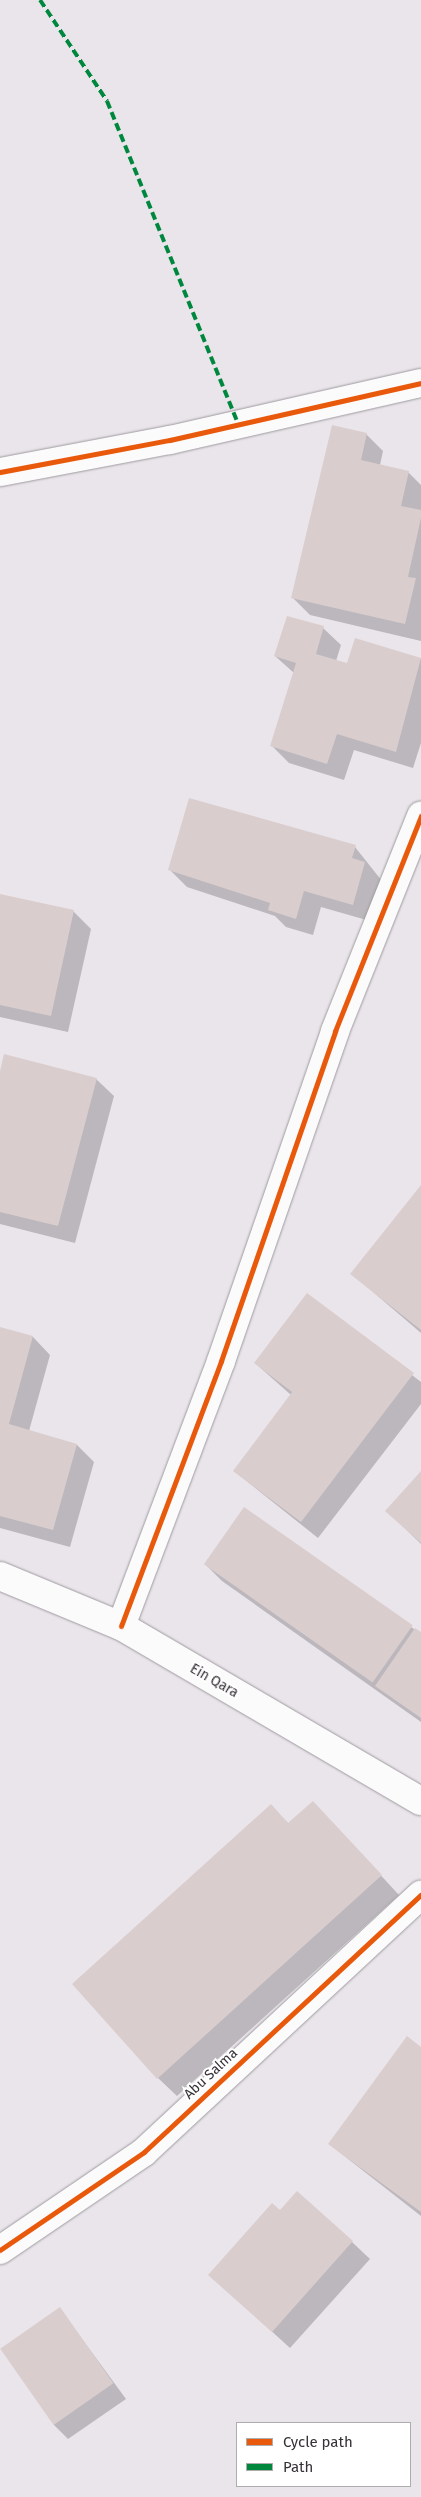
<!DOCTYPE html>
<style>
body{margin:0}
#map{position:relative;width:421px;height:2497px;overflow:hidden;background:#eae5eb;font-family:"Fira Sans",sans-serif}
div>[style]{position:absolute}
[style*='--x']{left:calc(var(--x)*1px);top:calc(var(--y)*1px);width:calc(var(--w)*1px);rotate:calc(var(--a)*1deg)}
.shadow>*{inset:0;background:#0003}
.building>*{inset:0;background:#dacdce;transform-origin:0 0}
.roads{filter:drop-shadow(0 0 1px #9e9a9f) drop-shadow(0 0 1px #9e9a9f)}
.minor>*{height:28px;margin:-14px;padding:0 14px;transform-origin:14px;border-radius:14px;background:#fcfbfc}
.quiet>*{height:4px;margin-top:-2px;transform-origin:0;background:repeating-linear-gradient(90deg,#00873e 0 8px,transparent 0 12px)}
.cycleway>*{height:5px;margin:-2.5px;padding:0 2.5px;transform-origin:2.5px;border-radius:2.5px;background:#e8590c}
span{translate:-50% -50%;white-space:nowrap;text-align:center;line-height:1.15;-webkit-text-stroke:4px #fff;paint-order:stroke}
.street-label{font-size:14px;color:#353135}
.legend{position:absolute;left:236px;top:2422px;width:175px;height:65px;box-sizing:border-box;background:#fff;border:1px solid #aeadae;margin:0;padding:6px 9px;list-style:none;font-size:15px;color:#353135}
.legend li{display:flex;align-items:center;gap:10px;height:25px}
.legend b{width:25px;border:1px solid #aeadae}
</style>
<div id="map">
<div class="shadow">
<div style="clip-path:polygon(366px 434px,383px 451px,380px 465px,408px 472px,421px 485px,421px 641px,310px 615px,293px 598px)"></div>
<div style="clip-path:polygon(323px 628px,341px 645px,336px 661px,348px 665px,356px 640px,421px 659px,421px 743px,413px 768px,354px 750px,344px 780px,289px 763px,272px 746px,294px 673px,275px 656px)"></div>
<div style="clip-path:polygon(355px 847px,382px 881px,370px 921px,321px 907px,313px 935px,286px 927px,275px 916px,187px 887px,170px 870px)"></div>
<div style="clip-path:polygon(0 896px,74px 912px,91px 929px,68px 1032px,0 1017px)"></div>
<div style="clip-path:polygon(0 1076px,96px 1079px,114px 1096px,75px 1243px,0 1224px)"></div>
<div style="clip-path:polygon(421px 1187px,421px 1333px,352px 1274px)"></div>
<div style="clip-path:polygon(307px 1294px,421px 1382px,421px 1404px,318px 1538px,234px 1471px,291px 1395px,255px 1363px)"></div>
<div style="clip-path:polygon(0 1328px,33px 1337px,50px 1355px,29px 1431px,77px 1445px,94px 1462px,70px 1547px,0 1528px)"></div>
<div style="clip-path:polygon(421px 1472px,421px 1544px,387px 1511px)"></div>
<div style="clip-path:polygon(244px 1508px,421px 1634px,421px 1722px,222px 1581px,205px 1564px)"></div>
<div style="clip-path:polygon(313px 1802px,399px 1895px,177px 2096px,158px 2078px,271px 1806px,289px 1824px)"></div>
<div style="clip-path:polygon(421px 2048px,421px 2216px,329px 2144px)"></div>
<div style="clip-path:polygon(280px 2211px,352px 2242px,370px 2259px,290px 2348px,210px 2275px)"></div>
<div style="clip-path:polygon(60px 2309px,126px 2399px,68px 2439px,54px 2425px)"></div>
</div>
<div class="building">
<div style="clip-path:polygon(332px 425px,367px 433px,361px 460px,409px 471px,401px 506px,421px 510px,421px 518px,408px 577px,416px 578px,405px 624px,291px 598px)"></div>
<div style="clip-path:polygon(287px 616px,324px 626px,316px 654px,347px 663px,355px 638px,421px 658px,396px 752px,337px 734px,327px 764px,270px 746px,296px 663px,274px 656px)"></div>
<div style="clip-path:polygon(189px 798px,356px 845px,352px 858px,365px 862px,353px 905px,304px 891px,296px 919px,268px 910px,270px 903px,168px 870px)"></div>
<div style="clip-path:polygon(0 894px,74px 910px,51px 1016px,0 1005px)"></div>
<div style="clip-path:polygon(4px 1054px,97px 1078px,58px 1226px,0 1212px,0 1071px)"></div>
<div style="clip-path:polygon(421px 1185px,421px 1330px,350px 1274px)"></div>
<div style="clip-path:polygon(307px 1293px,414px 1373px,301px 1522px,233px 1471px,292px 1392px,254px 1363px)"></div>
<div style="clip-path:polygon(0 1327px,33px 1336px,9px 1424px,77px 1444px,53px 1530px,0 1516px)"></div>
<div style="clip-path:polygon(421px 1471px,421px 1543px,385px 1511px)"></div>
<div style="left:244px;top:1507px;width:206px;height:70px;rotate:35deg"></div>
<div style="clip-path:polygon(415px 1628px,421px 1632px,421px 1718px,375px 1686px)"></div>
<div style="clip-path:polygon(313px 1801px,382px 1875px,157px 2079px,72px 1984px,271px 1804px,288px 1823px)"></div>
<div style="clip-path:polygon(407px 2036px,421px 2047px,421px 2212px,328px 2144px)"></div>
<div style="clip-path:polygon(297px 2191px,353px 2241px,272px 2332px,208px 2275px,272px 2203px,280px 2210px)"></div>
<div style="left:60px;top:2307px;width:93px;height:73px;rotate:55deg"></div>
</div>
<div class="roads">
<div class="minor">
<div style="--x:0;--y:472;--w:173;--a:-10.7"></div>
<div style="--x:170;--y:440;--w:257;--a:-12.8"></div>
<div style="--x:0;--y:1576;--w:131;--a:22.5"></div>
<div style="--x:121;--y:1626;--w:347;--a:30.3"></div>
<div style="--x:121;--y:1626;--w:283;--a:-69.3"></div>
<div style="--x:221;--y:1361;--w:349;--a:-70.9"></div>
<div style="--x:335;--y:1031;--w:232;--a:-68.2"></div>
<div style="--x:0;--y:2250;--w:174;--a:-34.2"></div>
<div style="--x:144;--y:2152;--w:378;--a:-42.9"></div>
</div>
</div>
<div class="quiet">
<div style="--x:40;--y:0;--w:121;--a:56.4"></div>
<div style="--x:107;--y:101;--w:349;--a:67.9"></div>
</div>
<div class="cycleway">
<div style="--x:0;--y:472;--w:173;--a:-10.7"></div>
<div style="--x:170;--y:440;--w:257;--a:-12.8"></div>
<div style="--x:121;--y:1626;--w:283;--a:-69.3"></div>
<div style="--x:221;--y:1361;--w:349;--a:-70.9"></div>
<div style="--x:335;--y:1031;--w:232;--a:-68.2"></div>
<div style="--x:0;--y:2250;--w:174;--a:-34.2"></div>
<div style="--x:144;--y:2152;--w:378;--a:-42.9"></div>
</div>
<div class="street-label">
<span style="left:214px;top:1681px;rotate:30deg">Ein Qara</span>
<span style="left:211px;top:2074px;rotate:-43deg">Abu Salma</span>
</div>
<ul class="legend">
<li><b style="height:6px;background:#e8590c"></b>Cycle path</li>
<li><b style="height:6px;background:#00873e"></b>Path</li>
</ul>
</div>
